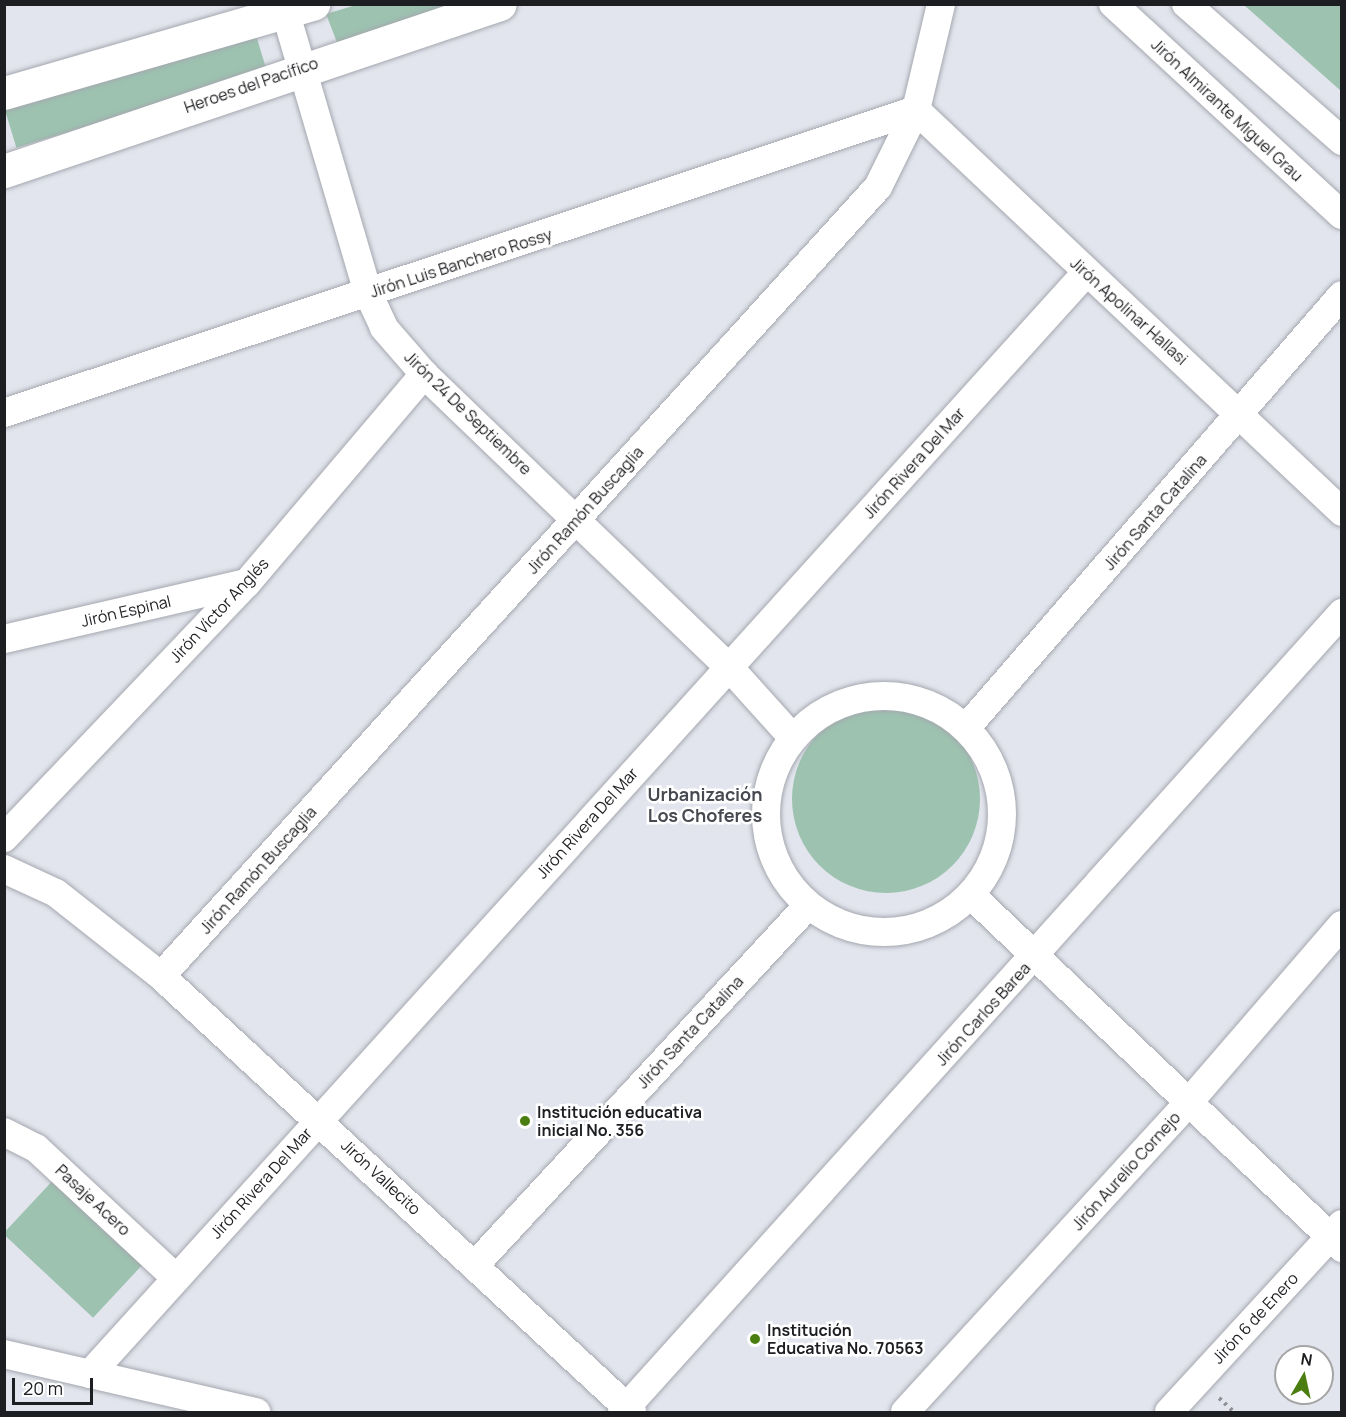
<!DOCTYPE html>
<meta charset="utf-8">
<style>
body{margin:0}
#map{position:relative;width:1346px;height:1417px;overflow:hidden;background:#e2e5ed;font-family:Manrope,sans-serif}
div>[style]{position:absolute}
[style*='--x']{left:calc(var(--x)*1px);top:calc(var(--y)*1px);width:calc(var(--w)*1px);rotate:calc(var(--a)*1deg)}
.green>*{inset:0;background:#9dc2b0;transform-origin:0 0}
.round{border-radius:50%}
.path>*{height:4px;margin-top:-2px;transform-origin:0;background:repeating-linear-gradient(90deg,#909298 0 3px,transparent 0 7.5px)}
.roads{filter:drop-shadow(0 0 2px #a5a7af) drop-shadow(0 0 2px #a5a7af)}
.street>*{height:28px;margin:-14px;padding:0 14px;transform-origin:14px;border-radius:14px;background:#fff}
.street>.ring{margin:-14px;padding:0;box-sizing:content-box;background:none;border:28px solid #fff;border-radius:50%}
.secondary>*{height:33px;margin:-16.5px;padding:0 16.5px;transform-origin:16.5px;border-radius:16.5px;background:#fff}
.dots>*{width:16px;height:16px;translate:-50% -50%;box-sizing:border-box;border:3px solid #fff;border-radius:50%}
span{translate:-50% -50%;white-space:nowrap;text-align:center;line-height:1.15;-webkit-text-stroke:5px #fff;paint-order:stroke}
.street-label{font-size:16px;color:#1d1e21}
.poi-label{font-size:16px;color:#1d1e21;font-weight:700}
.left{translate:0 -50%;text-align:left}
.neighbourhood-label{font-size:18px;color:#46494f;font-weight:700}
.frame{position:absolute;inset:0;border:6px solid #1d1e21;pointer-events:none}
.north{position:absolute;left:1274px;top:1345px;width:60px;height:60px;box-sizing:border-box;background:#fff;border:2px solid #a5a5a6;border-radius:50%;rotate:9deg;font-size:16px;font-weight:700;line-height:24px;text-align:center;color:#1d1e21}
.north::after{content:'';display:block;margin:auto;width:21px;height:27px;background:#4b7e10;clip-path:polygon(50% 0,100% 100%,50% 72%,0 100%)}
.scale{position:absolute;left:12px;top:1378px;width:81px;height:27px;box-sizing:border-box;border:3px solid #1d1e21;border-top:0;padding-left:8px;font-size:18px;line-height:21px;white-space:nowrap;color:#1d1e21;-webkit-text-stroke:4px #fff;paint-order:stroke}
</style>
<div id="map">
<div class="green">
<div style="clip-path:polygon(356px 5px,469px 5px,338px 45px,326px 14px)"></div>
<div style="clip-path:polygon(1244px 5px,1341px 5px,1341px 91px)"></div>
<div style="left:255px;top:32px;width:41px;height:262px;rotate:73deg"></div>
<div class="round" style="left:792px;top:705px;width:188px;height:188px"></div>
<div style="left:57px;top:1176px;width:123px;height:79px;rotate:43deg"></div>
</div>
<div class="path">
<div style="--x:1219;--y:1398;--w:21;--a:43"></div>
</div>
<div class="roads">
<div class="street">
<div style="--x:283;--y:4;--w:301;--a:73.6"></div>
<div style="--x:368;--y:293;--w:38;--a:65"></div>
<div style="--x:384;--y:328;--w:61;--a:49"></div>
<div style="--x:424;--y:374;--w:423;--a:43.9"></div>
<div style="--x:729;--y:667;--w:96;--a:48"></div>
<div style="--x:1113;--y:4;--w:311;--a:42.7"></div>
<div style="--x:1186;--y:4;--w:208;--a:41.3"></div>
<div style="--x:916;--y:110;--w:586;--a:43.34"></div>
<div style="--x:4;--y:413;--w:961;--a:-18.38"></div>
<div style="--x:4;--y:639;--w:249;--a:-13"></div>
<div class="ring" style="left:766px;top:696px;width:208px;height:208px"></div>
<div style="--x:966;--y:728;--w:573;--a:-49.03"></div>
<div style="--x:4;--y:838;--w:352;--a:-46.4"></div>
<div style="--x:247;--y:583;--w:274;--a:-49.7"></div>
<div style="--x:4;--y:869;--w:57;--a:24.8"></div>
<div style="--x:56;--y:893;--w:134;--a:38.3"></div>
<div style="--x:161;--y:976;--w:642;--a:42.79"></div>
<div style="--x:972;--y:896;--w:511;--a:43.57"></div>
<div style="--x:161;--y:976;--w:1066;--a:-47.74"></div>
<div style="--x:878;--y:187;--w:86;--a:-63.7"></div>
<div style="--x:916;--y:110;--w:109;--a:-76.7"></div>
<div style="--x:4;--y:1132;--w:36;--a:27"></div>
<div style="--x:36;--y:1148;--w:191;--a:42.9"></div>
<div style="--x:475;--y:1265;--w:489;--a:-47.2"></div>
<div style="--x:4;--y:1354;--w:259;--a:13"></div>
<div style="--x:90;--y:1374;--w:1485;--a:-47.87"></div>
<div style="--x:622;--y:1412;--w:1076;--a:-47.98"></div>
<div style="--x:905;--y:1412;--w:420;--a:-47.5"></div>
<div style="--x:1189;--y:1102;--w:234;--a:-49.2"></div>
<div style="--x:1169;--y:1412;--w:255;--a:-47.4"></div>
</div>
<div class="secondary">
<div style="--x:4;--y:93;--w:322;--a:-16.1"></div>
<div style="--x:4;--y:171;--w:523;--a:-18.61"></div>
</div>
</div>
<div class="dots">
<div style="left:525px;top:1121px;background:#4b7e10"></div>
<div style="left:755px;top:1339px;background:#4b7e10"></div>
</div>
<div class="street-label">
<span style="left:251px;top:85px;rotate:-19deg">Heroes del Pacífico</span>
<span style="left:1227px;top:110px;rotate:43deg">Jirón Almirante Miguel Grau</span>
<span style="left:461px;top:263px;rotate:-18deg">Jirón Luis Banchero Rossy</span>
<span style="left:1129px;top:311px;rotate:42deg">Jirón Apolinar Hallasi</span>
<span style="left:468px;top:413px;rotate:44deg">Jirón 24 De Septiembre</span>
<span style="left:914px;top:463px;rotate:-48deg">Jirón Rivera Del Mar</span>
<span style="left:585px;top:510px;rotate:-48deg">Jirón Ramón Buscaglia</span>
<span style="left:1155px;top:512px;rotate:-49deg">Jirón Santa Catalina</span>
<span style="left:219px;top:610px;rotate:-47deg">Jirón Víctor Anglés</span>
<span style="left:126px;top:611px;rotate:-13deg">Jirón Espinal</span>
<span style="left:587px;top:823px;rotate:-48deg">Jirón Rivera Del Mar</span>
<span style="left:258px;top:870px;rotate:-48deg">Jirón Ramón Buscaglia</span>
<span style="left:983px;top:1014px;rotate:-48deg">Jirón Carlos Barea</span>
<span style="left:690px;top:1032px;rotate:-47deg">Jirón Santa Catalina</span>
<span style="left:1126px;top:1171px;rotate:-48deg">Jirón Aurelio Cornejo</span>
<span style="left:381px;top:1177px;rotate:43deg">Jirón Vallecito</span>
<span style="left:261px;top:1183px;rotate:-48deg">Jirón Rivera Del Mar</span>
<span style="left:93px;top:1200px;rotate:43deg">Pasaje Acero</span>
<span style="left:1255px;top:1318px;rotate:-47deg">Jirón 6 de Enero</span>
</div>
<div class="poi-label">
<span class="left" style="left:537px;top:1121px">Institución educativa<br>inicial No. 356</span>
<span class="left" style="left:767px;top:1339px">Institución<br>Educativa No. 70563</span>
</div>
<div class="neighbourhood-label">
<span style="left:705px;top:805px">Urbanización<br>Los Choferes</span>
</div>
<div class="frame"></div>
<div class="north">N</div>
<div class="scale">20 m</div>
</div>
